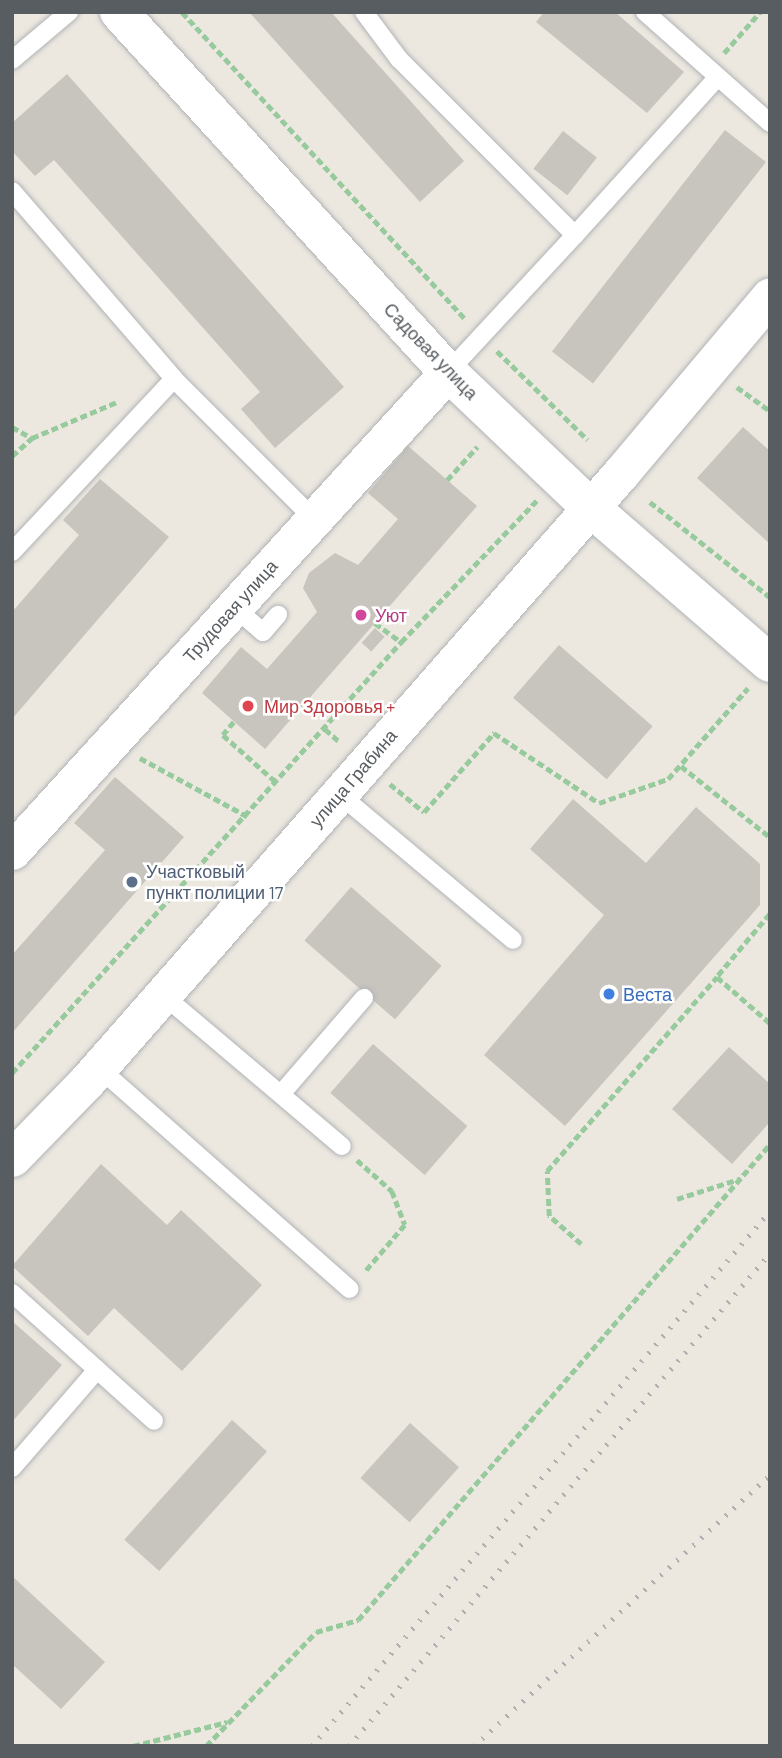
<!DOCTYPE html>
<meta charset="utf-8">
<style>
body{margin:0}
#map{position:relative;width:782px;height:1758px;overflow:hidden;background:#ece7df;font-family:Barlow,sans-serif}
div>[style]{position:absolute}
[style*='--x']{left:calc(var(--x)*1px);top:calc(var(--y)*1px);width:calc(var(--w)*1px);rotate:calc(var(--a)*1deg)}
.building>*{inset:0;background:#c8c4be;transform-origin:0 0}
.path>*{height:4.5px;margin-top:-2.25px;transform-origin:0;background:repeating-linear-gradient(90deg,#97ca9d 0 7px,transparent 0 10.5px)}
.roads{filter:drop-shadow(0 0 2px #b0b4b7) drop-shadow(0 0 2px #b0b4b7)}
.lane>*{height:18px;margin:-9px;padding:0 9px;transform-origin:9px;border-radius:9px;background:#fff}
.street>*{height:37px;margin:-18.5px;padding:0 18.5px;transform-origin:18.5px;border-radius:18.5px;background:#fff}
.secondary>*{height:38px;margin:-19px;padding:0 19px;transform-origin:19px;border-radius:19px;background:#fff}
.rail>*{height:5px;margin-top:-2.5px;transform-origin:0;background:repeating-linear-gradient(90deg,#afb0b1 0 2px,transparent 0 11px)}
.dots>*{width:19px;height:19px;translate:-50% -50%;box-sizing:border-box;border:4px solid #fff;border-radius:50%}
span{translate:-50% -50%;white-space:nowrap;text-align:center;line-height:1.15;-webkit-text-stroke:5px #fff;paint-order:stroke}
.street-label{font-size:18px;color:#585d61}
.hotel-label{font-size:18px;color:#b23c85}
.left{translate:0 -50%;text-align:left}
.health-label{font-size:18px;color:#be3a42}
.service-label{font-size:18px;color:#4e5e75}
.shop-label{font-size:18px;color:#366cbe}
.frame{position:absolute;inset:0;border:14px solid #585d61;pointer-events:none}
</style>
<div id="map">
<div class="building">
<div style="clip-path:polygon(249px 12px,331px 12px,464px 161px,420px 202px)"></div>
<div style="clip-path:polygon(544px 12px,615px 12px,684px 72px,647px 113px,536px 22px)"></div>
<div style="clip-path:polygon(67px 74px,344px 387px,275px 448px,241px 409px,260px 392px,54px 160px,35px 176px,12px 151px,12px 123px)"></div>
<div style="left:725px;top:130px;width:52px;height:281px;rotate:38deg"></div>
<div style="left:563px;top:131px;width:43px;height:48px;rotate:38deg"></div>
<div style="clip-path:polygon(743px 427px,770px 451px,770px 544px,697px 478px)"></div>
<div style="clip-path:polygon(408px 446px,477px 506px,265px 749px,202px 693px,241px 647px,267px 669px,317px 612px,303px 588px,309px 573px,335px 553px,358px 565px,398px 519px,368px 493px)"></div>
<div style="clip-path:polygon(100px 479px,169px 537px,12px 719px,12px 612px,79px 535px,63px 520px)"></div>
<div style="left:375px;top:628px;width:13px;height:20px;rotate:42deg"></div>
<div style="left:559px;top:645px;width:124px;height:70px;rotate:41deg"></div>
<div style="clip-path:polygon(115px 777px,184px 837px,12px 1033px,12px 955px,105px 850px,74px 823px)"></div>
<div style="clip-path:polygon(573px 799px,646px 863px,696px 807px,760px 864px,760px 905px,565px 1126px,484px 1055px,604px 915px,530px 849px)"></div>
<div style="left:351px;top:887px;width:120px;height:71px;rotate:41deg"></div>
<div style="left:373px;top:1044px;width:125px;height:65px;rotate:41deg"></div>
<div style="clip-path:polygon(729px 1047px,770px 1084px,770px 1122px,732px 1164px,672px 1109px)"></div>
<div style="clip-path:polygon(101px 1164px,167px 1225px,181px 1210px,262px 1285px,182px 1371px,114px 1308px,88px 1336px,12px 1266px)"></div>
<div style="clip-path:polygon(12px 1321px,62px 1365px,12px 1422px)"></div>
<div style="left:232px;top:1420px;width:47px;height:161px;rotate:42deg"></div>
<div style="left:410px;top:1423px;width:66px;height:74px;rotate:42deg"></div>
<div style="clip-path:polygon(12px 1576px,105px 1662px,61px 1709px,12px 1664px)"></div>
</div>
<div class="path">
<div style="--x:182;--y:12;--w:419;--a:47.3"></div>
<div style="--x:724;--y:53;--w:55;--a:-48.7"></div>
<div style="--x:497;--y:351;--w:127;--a:44.4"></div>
<div style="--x:737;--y:387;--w:41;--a:36"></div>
<div style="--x:12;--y:427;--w:23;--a:29"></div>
<div style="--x:32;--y:438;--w:92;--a:-23"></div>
<div style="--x:12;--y:456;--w:27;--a:-42"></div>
<div style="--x:447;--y:480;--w:45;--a:-47.7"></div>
<div style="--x:650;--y:502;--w:153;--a:38.4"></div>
<div style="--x:375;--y:623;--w:32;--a:36"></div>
<div style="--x:234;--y:722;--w:17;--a:130"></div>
<div style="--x:223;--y:735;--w:72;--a:41.6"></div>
<div style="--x:325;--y:729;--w:20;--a:41"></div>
<div style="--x:140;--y:758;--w:122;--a:28.5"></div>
<div style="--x:681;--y:766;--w:114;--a:38.6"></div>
<div style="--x:390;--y:784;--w:44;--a:39.5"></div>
<div style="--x:424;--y:812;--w:106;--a:-48.5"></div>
<div style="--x:494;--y:733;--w:126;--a:33.7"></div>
<div style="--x:599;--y:803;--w:73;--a:-19.2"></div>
<div style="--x:668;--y:779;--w:121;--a:-48.7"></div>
<div style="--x:770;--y:914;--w:82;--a:130.1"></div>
<div style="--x:717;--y:977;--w:70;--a:41"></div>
<div style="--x:12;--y:1073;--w:581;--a:-47.93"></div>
<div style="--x:401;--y:642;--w:197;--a:-46.2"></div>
<div style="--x:357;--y:1160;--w:47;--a:41.5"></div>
<div style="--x:392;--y:1191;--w:36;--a:69"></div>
<div style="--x:405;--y:1225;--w:62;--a:130.4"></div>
<div style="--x:677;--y:1199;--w:65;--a:-17.9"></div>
<div style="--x:581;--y:1244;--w:43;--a:-138.8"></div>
<div style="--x:549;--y:1216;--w:45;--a:-92.5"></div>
<div style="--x:547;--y:1171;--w:258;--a:-48.8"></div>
<div style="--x:133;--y:1746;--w:97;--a:-14.3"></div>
<div style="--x:206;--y:1746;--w:158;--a:-46"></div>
<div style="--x:316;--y:1632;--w:44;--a:-15.9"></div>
<div style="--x:358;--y:1620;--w:630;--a:-49.12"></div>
</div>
<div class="roads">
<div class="lane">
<div style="--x:364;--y:12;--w:59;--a:53.3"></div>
<div style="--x:399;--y:59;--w:249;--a:45"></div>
<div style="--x:575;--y:235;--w:187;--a:132.8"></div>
<div style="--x:645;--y:12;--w:167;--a:41.6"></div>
<div style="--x:12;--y:60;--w:75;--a:-40.1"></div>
<div style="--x:12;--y:191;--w:248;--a:49.2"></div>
<div style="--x:575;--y:235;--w:213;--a:-47.9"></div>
<div style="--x:12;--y:552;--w:237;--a:-46.9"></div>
<div style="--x:174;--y:379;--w:198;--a:45"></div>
<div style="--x:234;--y:607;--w:38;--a:41"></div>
<div style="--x:263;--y:632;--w:23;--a:-49"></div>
<div style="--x:339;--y:794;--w:227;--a:40"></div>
<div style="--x:163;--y:995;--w:234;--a:40.2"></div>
<div style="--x:99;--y:1068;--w:334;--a:41.4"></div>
<div style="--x:281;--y:1094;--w:127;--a:-49.2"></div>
<div style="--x:12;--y:1293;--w:191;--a:42"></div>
<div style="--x:12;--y:1468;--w:130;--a:-49.1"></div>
</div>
<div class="street">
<div style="--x:12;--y:851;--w:648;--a:-47.69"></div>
<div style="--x:12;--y:1158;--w:107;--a:-45.8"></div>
<div style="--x:87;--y:1081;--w:809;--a:-48.71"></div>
<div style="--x:621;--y:473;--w:231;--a:-49.9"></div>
</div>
<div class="secondary">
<div style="--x:119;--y:12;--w:488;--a:47.6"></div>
<div style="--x:448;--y:372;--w:196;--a:43.6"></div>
<div style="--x:590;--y:507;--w:238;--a:40.9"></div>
</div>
</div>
<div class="rail">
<div style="--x:312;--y:1746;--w:704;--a:-49.43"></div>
<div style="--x:349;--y:1746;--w:648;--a:-49.5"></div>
<div style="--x:474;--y:1746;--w:401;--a:-42.5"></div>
</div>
<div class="dots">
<div style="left:361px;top:615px;background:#d1479c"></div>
<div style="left:248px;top:706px;background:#e0444e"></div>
<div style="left:132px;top:882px;background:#5c6f8a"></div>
<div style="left:609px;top:994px;background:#3f7fe0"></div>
</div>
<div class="street-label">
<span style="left:431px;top:351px;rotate:46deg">Садовая улица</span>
<span style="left:230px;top:611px;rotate:-48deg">Трудовая улица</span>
<span style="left:353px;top:778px;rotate:-49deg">улица Грабина</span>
</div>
<div class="hotel-label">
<span class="left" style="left:375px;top:615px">Уют</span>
</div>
<div class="health-label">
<span class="left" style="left:264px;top:706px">Мир Здоровья +</span>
</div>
<div class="service-label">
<span class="left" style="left:146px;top:882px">Участковый<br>пункт полиции 17</span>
</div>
<div class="shop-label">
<span class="left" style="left:623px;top:994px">Веста</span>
</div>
<div class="frame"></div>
</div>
